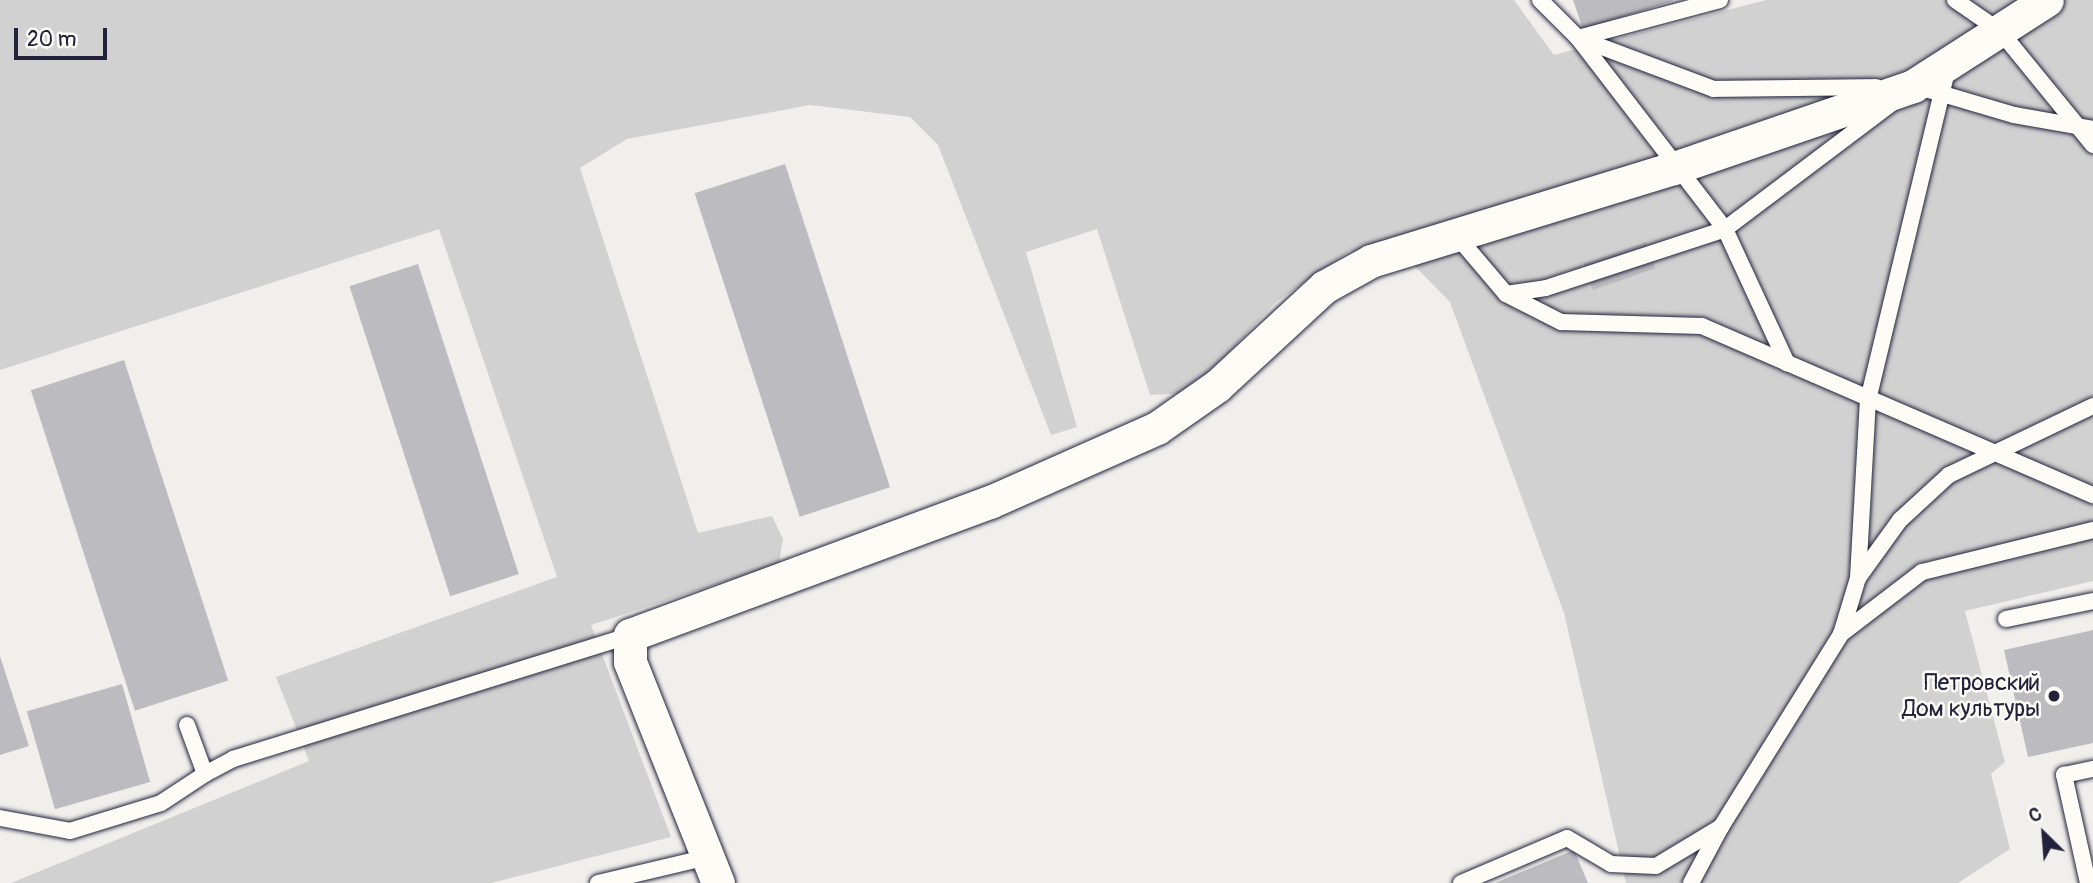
<!DOCTYPE html>
<meta charset="utf-8">
<style>
body{margin:0}
#map{position:relative;width:2093px;height:883px;overflow:hidden;background:#f0efec;font-family:Pangolin,sans-serif}
div>[style]{position:absolute}
[style*='--x']{left:calc(var(--x)*1px);top:calc(var(--y)*1px);width:calc(var(--w)*1px);rotate:calc(var(--a)*1deg)}
.green>*{inset:0;background:#d2d1d1}
.building>*{inset:0;background:#bcbcc0;transform-origin:0 0}
.roads{filter:drop-shadow(0 0 2px #22223b) drop-shadow(0 0 2px #22223b)}
.lane>*{height:16px;margin:-8px;padding:0 8px;transform-origin:8px;border-radius:8px;background:#fdfcf7}
.street>*{height:33px;margin:-16.5px;padding:0 16.5px;transform-origin:16.5px;border-radius:16.5px;background:#fdfcf7}
.dots>*{width:19px;height:19px;translate:-50% -50%;box-sizing:border-box;border:4px solid #fdfcf7;border-radius:50%}
span{translate:-50% -50%;white-space:nowrap;text-align:center;line-height:1.15;-webkit-text-stroke:5px #fdfcf7;paint-order:stroke}
.poi-label{font-size:23px;color:#22223b}
.right{translate:-100% -50%;text-align:right}
.north{position:absolute;left:2009px;top:799px;width:70px;height:70px;-webkit-text-stroke:5px #fdfcf7;paint-order:stroke;rotate:335deg;font-size:19px;font-weight:700;line-height:28px;text-align:center;color:#22223b}
.north::after{content:'';display:block;margin:auto;width:24px;height:32px;background:#22223b;clip-path:polygon(50% 0,100% 100%,50% 72%,0 100%)}
.scale{position:absolute;left:14px;top:28px;width:93px;height:32px;box-sizing:border-box;border:4px solid #22223b;border-top:0;padding-left:9px;font-size:21px;line-height:24px;white-space:nowrap;color:#22223b;-webkit-text-stroke:5px #fdfcf7;paint-order:stroke}
</style>
<div id="map">
<div class="green">
<div style="clip-path:polygon(0 0,1514px 0,1554px 55px,1766px 0,2093px 0,2093px 581px,1965px 611px,2005px 762px,1991px 774px,2010px 849px,1958px 883px,1626px 883px,1564px 613px,1450px 302px,1407px 258px,1350px 251px,1276px 302px,1191px 393px,1150px 395px,1097px 229px,1026px 252px,1077px 427px,1051px 435px,938px 145px,910px 117px,810px 105px,627px 139px,580px 168px,698px 533px,772px 516px,783px 539px,779px 564px,591px 625px,671px 837px,491px 883px,11px 883px,309px 761px,276px 677px,557px 577px,439px 229px,0 370px)"></div>
</div>
<div class="building">
<div style="clip-path:polygon(1573px 0,1673px 0,1673px 1px,1583px 29px)"></div>
<div style="left:785px;top:164px;width:340px;height:95px;rotate:72deg"></div>
<div style="left:1646px;top:242px;width:28px;height:66px;rotate:71deg"></div>
<div style="left:418px;top:264px;width:326px;height:72px;rotate:72deg"></div>
<div style="left:124px;top:360px;width:337px;height:98px;rotate:72deg"></div>
<div style="clip-path:polygon(2093px 630px,2093px 743px,2028px 757px,2004px 650px)"></div>
<div style="clip-path:polygon(0 656px,29px 746px,0 755px)"></div>
<div style="left:122px;top:684px;width:102px;height:99px;rotate:74deg"></div>
<div style="clip-path:polygon(1574px 850px,1588px 883px,1495px 883px)"></div>
</div>
<div class="roads">
<div class="lane">
<div style="--x:1540;--y:0;--w:54;--a:45"></div>
<div style="--x:1578;--y:38;--w:145;--a:20.6"></div>
<div style="--x:1714;--y:89;--w:162;--a:-0.7"></div>
<div style="--x:1720;--y:0;--w:147;--a:165"></div>
<div style="--x:1578;--y:38;--w:241;--a:52.4"></div>
<div style="--x:1725;--y:229;--w:148;--a:65.2"></div>
<div style="--x:1955;--y:0;--w:55;--a:34.6"></div>
<div style="--x:2000;--y:31;--w:147;--a:50.8"></div>
<div style="--x:1919;--y:87;--w:99;--a:16.4"></div>
<div style="--x:2014;--y:115;--w:80;--a:10"></div>
<div style="--x:1456;--y:235;--w:77;--a:49.7"></div>
<div style="--x:1506;--y:294;--w:62;--a:27"></div>
<div style="--x:1561;--y:322;--w:141;--a:1.6"></div>
<div style="--x:1702;--y:326;--w:426;--a:23.4"></div>
<div style="--x:1506;--y:294;--w:40;--a:-8.5"></div>
<div style="--x:1546;--y:288;--w:188;--a:-18.2"></div>
<div style="--x:1725;--y:229;--w:209;--a:-37"></div>
<div style="--x:1858;--y:578;--w:178;--a:-86.8"></div>
<div style="--x:1868;--y:400;--w:330;--a:-76.5"></div>
<div style="--x:2006;--y:619;--w:89;--a:-11.7"></div>
<div style="--x:1841;--y:634;--w:102;--a:-37.4"></div>
<div style="--x:1922;--y:572;--w:176;--a:-13.8"></div>
<div style="--x:187;--y:725;--w:52;--a:69.8"></div>
<div style="--x:205;--y:774;--w:32;--a:-28"></div>
<div style="--x:233;--y:759;--w:416;--a:-17.3"></div>
<div style="--x:0;--y:818;--w:71;--a:10.5"></div>
<div style="--x:70;--y:831;--w:95;--a:-17.1"></div>
<div style="--x:161;--y:803;--w:53;--a:-33.4"></div>
<div style="--x:598;--y:883;--w:113;--a:-13.3"></div>
<div style="--x:1461;--y:883;--w:115;--a:-23"></div>
<div style="--x:1567;--y:838;--w:51;--a:30.6"></div>
<div style="--x:1611;--y:864;--w:45;--a:2.5"></div>
<div style="--x:1656;--y:866;--w:76;--a:-31"></div>
<div style="--x:1721;--y:827;--w:227;--a:-58.1"></div>
<div style="--x:1841;--y:634;--w:59;--a:-73.1"></div>
<div style="--x:1858;--y:578;--w:72;--a:-54.1"></div>
<div style="--x:1900;--y:520;--w:67;--a:-42.6"></div>
<div style="--x:1949;--y:475;--w:160;--a:-25.6"></div>
<div style="--x:1691;--y:883;--w:64;--a:-61.8"></div>
<div style="--x:2088;--y:883;--w:111;--a:-102.5"></div>
<div style="--x:2064;--y:775;--w:30;--a:-12"></div>
</div>
<div class="street">
<div style="--x:718;--y:883;--w:238;--a:-111.7"></div>
<div style="--x:630;--y:662;--w:27;--a:-90"></div>
<div style="--x:630;--y:635;--w:384;--a:-20.3"></div>
<div style="--x:990;--y:502;--w:183;--a:-23.9"></div>
<div style="--x:1157;--y:428;--w:73;--a:-35"></div>
<div style="--x:1217;--y:386;--w:146;--a:-42.8"></div>
<div style="--x:1324;--y:287;--w:54;--a:-29"></div>
<div style="--x:1371;--y:261;--w:317;--a:-17.1"></div>
<div style="--x:1674;--y:168;--w:253;--a:-18.9"></div>
<div style="--x:1913;--y:86;--w:159;--a:-32.7"></div>
</div>
</div>
<div class="dots">
<div style="left:2054px;top:696px;background:#22223b"></div>
</div>
<div class="poi-label">
<span class="right" style="left:2040px;top:696px">Петровский<br>Дом культуры</span>
</div>
<div class="north">С</div>
<div class="scale">20 m</div>
</div>
